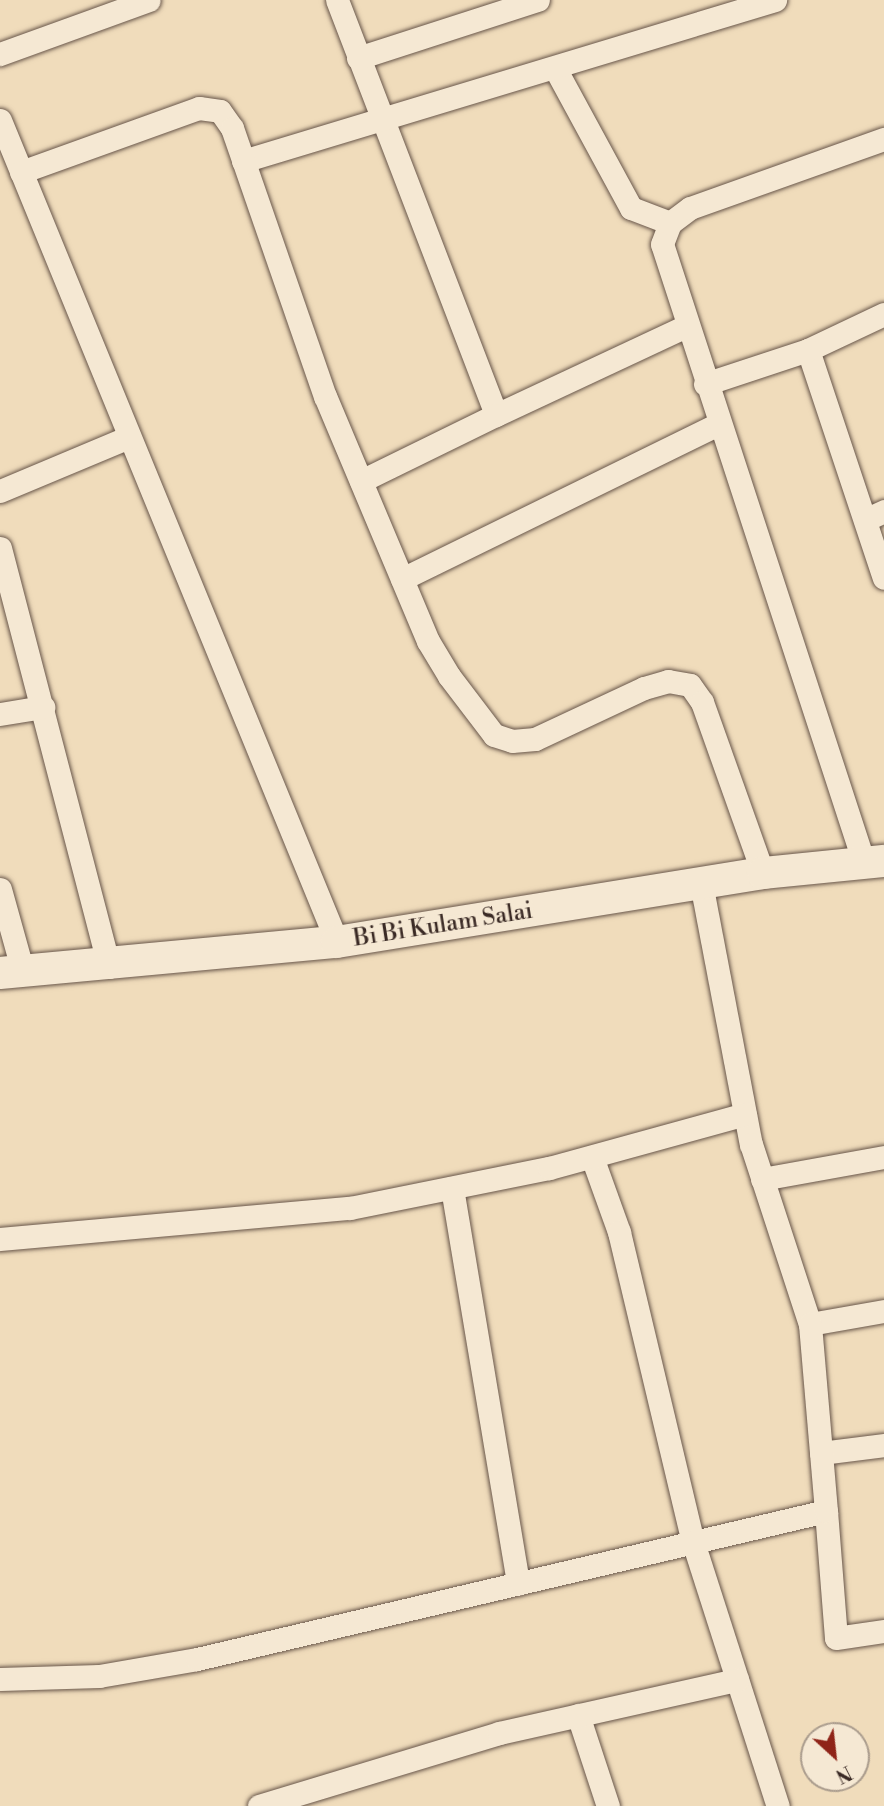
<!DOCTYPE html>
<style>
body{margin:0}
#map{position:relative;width:884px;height:1806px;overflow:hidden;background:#f0dcbb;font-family:"Libre Bodoni",serif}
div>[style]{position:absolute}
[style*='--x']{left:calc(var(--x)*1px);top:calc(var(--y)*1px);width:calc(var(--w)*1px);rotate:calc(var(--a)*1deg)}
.roads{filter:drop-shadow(0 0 2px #68564a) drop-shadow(0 0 2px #68564a)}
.street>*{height:23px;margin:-11.5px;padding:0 11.5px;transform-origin:11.5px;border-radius:11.5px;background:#f5e8d3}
.secondary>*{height:32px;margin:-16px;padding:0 16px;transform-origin:16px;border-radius:16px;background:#f5e8d3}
span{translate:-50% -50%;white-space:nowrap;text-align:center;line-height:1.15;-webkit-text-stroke:7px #f5e8d3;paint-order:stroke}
.street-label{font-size:23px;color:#3a2a25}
.north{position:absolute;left:800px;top:1722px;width:70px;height:70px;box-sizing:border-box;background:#f5e8d3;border:2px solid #aa9c8d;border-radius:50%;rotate:153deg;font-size:19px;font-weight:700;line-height:28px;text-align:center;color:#3a2a25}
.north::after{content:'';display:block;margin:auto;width:24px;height:32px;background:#8f2418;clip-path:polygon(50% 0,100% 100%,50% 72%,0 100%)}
</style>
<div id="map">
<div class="roads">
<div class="street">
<div style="--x:337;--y:0;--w:444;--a:69"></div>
<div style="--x:496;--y:415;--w:210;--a:-25.1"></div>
<div style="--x:0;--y:54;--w:158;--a:-19.9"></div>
<div style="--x:358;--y:58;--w:189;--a:-17.9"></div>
<div style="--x:556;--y:70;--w:157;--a:61.5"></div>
<div style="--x:631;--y:208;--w:42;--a:21"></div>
<div style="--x:0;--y:120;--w:888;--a:67.71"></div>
<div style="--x:243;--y:161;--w:556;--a:-16.84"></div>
<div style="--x:21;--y:172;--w:189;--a:-19.8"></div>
<div style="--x:199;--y:108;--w:21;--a:8"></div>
<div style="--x:220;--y:111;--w:21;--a:55"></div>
<div style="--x:232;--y:128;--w:284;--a:70.9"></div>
<div style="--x:325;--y:396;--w:266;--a:67.2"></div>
<div style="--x:428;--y:641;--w:41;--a:59"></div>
<div style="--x:449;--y:676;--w:74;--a:52.7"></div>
<div style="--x:494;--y:735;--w:19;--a:18"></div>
<div style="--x:512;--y:741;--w:23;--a:-5"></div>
<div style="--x:535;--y:739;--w:120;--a:-25.1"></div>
<div style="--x:644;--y:688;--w:25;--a:-16"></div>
<div style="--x:668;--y:681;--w:22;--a:10"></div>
<div style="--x:690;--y:685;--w:21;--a:55"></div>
<div style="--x:702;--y:702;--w:182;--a:70.4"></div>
<div style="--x:884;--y:314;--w:84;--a:154.7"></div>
<div style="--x:808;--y:350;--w:240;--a:71.6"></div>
<div style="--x:705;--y:384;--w:108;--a:-18.3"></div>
<div style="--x:361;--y:481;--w:150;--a:-26.1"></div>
<div style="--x:0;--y:491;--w:140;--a:-22.7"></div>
<div style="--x:865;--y:520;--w:21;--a:-25"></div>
<div style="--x:0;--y:548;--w:433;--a:75.4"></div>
<div style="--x:402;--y:579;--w:353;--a:-26.1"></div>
<div style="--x:0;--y:714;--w:44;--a:-9.2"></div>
<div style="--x:864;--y:863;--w:651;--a:-108.07"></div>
<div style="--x:662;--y:244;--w:22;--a:-69"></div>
<div style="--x:670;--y:223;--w:25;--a:-37"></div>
<div style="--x:690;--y:208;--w:206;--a:-19.6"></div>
<div style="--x:701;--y:883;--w:266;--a:79.2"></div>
<div style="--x:751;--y:1144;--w:189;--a:71.9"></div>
<div style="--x:810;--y:1324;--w:75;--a:-10"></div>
<div style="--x:0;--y:889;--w:86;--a:74.5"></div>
<div style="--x:592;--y:1157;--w:80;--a:70.2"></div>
<div style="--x:619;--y:1232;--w:319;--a:76.6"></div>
<div style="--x:693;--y:1542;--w:277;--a:72.2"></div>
<div style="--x:762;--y:1179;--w:124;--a:-10.2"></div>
<div style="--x:452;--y:1188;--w:401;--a:80.5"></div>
<div style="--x:0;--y:1239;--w:351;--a:-5.1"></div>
<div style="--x:350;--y:1208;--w:203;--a:-11.4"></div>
<div style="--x:549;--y:1168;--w:203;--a:-15.4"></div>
<div style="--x:821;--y:1453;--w:64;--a:-7.2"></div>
<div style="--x:826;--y:1511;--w:127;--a:85.5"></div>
<div style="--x:836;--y:1638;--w:49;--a:-8.3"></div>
<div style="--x:0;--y:1679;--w:99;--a:-1.7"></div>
<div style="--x:99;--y:1676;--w:99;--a:-9.8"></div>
<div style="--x:197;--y:1659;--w:646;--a:-13.24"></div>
<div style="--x:826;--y:1511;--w:188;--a:-94.9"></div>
<div style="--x:578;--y:1715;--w:96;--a:71.8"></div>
<div style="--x:259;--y:1806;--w:251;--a:-16.9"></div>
<div style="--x:499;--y:1733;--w:244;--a:-12.6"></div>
</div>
<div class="secondary">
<div style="--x:0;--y:973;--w:338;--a:-5.3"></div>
<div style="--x:337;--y:942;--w:432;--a:-9.2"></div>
<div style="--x:763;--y:873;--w:122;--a:-5.7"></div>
</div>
</div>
<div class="street-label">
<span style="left:443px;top:925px;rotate:-9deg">Bi Bi Kulam Salai</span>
</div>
<div class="north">N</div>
</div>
